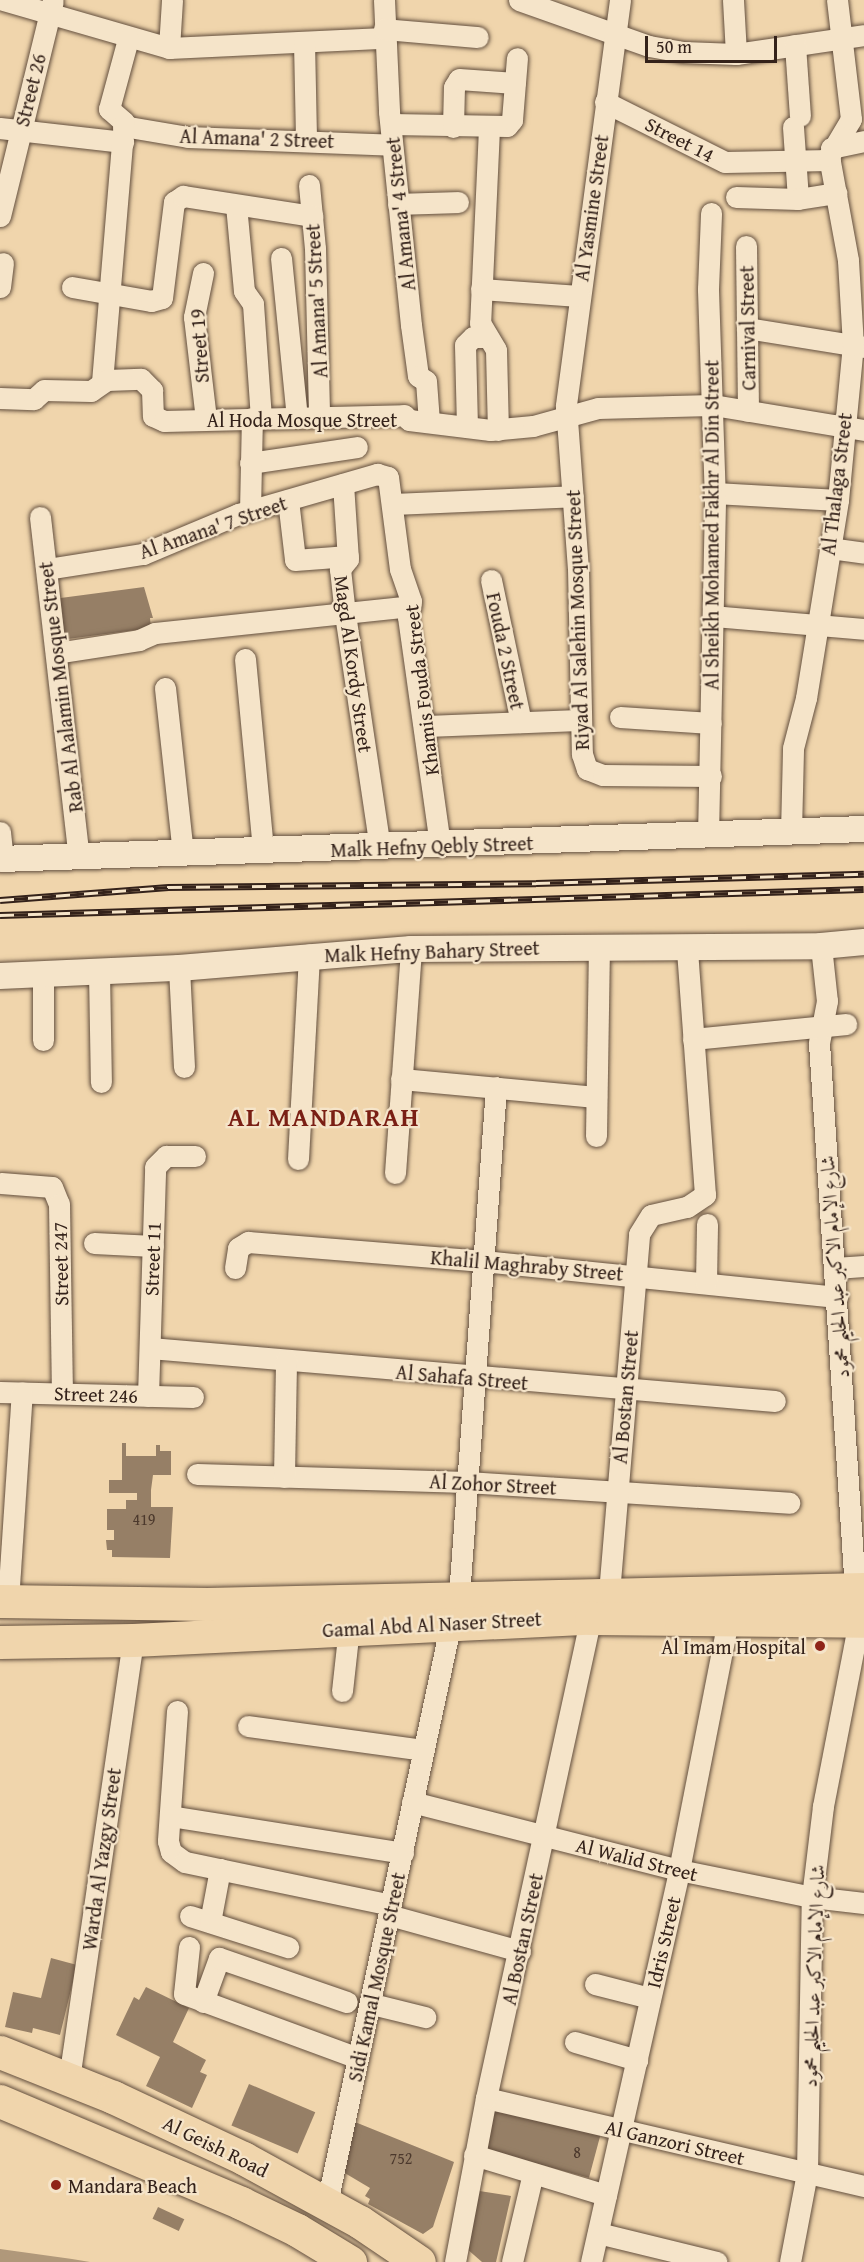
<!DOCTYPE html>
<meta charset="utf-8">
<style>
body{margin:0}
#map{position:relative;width:864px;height:2262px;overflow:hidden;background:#f0d5ac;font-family:"Gentium Book Plus",Amiri,serif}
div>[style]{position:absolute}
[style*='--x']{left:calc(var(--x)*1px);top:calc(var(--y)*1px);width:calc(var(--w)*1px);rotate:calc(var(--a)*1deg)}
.water>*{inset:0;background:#b0987a}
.building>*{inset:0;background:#967f66;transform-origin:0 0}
.roads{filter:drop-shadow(0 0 2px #634f3e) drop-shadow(0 0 2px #634f3e)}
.minor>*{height:21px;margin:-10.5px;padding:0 10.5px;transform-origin:10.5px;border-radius:10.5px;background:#f5e4c9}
.tertiary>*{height:26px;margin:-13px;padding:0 13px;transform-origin:13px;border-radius:13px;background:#f5e4c9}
.primary>*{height:33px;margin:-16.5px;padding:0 16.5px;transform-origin:16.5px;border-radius:16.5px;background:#f0d5ac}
.trunk>*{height:33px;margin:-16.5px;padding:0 16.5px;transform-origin:16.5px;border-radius:16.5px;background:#f0d5ac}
.rail>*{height:7px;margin-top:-3.5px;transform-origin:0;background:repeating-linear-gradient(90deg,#f5e4c9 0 14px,#34221a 0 28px);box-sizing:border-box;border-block:2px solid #34221a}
.dots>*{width:16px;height:16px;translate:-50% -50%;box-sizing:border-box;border:3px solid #f5e4c9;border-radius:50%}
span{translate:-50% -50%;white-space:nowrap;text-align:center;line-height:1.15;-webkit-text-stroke:4.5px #f5e4c9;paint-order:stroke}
.number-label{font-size:16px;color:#4c392d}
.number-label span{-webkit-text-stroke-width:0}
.street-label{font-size:20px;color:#34221a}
.poi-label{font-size:20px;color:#34221a}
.right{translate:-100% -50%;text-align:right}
.left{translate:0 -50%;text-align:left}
.district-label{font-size:26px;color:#7a1f14;font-weight:700;letter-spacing:1.5px}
.scale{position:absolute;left:645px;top:36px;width:132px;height:27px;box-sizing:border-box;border:3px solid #34221a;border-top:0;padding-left:8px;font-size:18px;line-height:21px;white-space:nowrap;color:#34221a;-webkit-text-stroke:4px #f5e4c9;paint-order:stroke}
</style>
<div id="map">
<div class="water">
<div style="clip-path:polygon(0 2249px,72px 2259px,90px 2262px,0 2262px)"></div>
</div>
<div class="building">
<div style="clip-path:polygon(144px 587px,153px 618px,150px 618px,151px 628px,60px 640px,53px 599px)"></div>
<div style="clip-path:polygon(122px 1443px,126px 1443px,126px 1456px,156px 1456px,156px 1445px,160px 1445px,160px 1451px,171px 1451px,171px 1475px,153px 1475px,151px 1490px,151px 1507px,173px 1507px,170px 1558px,112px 1557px,112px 1550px,107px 1550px,106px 1540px,114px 1540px,114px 1530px,107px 1530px,107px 1509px,126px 1509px,126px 1500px,137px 1500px,137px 1493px,109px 1493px,109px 1480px,122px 1480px)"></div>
<div style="clip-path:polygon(51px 1958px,77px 1965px,60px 2035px,33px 2028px,32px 2033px,5px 2027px,13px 1992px,41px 1998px)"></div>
<div style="clip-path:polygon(146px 1987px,189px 2008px,173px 2042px,206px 2060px,200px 2072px,207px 2075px,192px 2108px,146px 2086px,160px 2057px,116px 2035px,134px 1997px,139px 2000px)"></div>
<div style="left:249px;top:2084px;width:72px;height:45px;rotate:23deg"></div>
<div style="left:492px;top:2103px;width:113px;height:47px;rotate:15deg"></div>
<div style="clip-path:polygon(350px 2120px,454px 2162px,433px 2227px,423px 2234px,368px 2204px,370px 2199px,365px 2196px,370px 2188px,338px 2169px)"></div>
<div style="clip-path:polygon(473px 2190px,511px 2196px,496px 2262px,482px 2262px,459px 2242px)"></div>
<div style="left:158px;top:2207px;width:29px;height:13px;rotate:25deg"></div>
</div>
<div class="roads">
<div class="minor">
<div style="--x:3;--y:0;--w:173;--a:16.1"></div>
<div style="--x:169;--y:48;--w:215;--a:-2.7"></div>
<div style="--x:384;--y:0;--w:112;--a:87.4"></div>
<div style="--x:389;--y:112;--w:214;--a:84.1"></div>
<div style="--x:411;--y:325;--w:51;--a:82.2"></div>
<div style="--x:418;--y:376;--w:9;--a:32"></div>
<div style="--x:426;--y:381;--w:41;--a:85.8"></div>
<div style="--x:519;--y:0;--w:138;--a:19.5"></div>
<div style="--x:649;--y:46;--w:35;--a:10"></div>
<div style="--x:683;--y:52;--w:53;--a:2.2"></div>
<div style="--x:736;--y:54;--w:129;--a:-8.4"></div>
<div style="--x:620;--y:0;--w:410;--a:97.6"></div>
<div style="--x:566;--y:406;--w:162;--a:85.8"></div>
<div style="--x:578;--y:568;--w:186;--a:88.8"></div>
<div style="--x:582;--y:754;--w:16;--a:72"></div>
<div style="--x:587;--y:769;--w:17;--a:21"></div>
<div style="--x:603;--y:775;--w:108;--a:0.5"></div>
<div style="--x:733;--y:0;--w:54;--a:86.8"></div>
<div style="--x:384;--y:29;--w:94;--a:4.9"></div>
<div style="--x:304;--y:42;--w:98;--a:88.8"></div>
<div style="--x:795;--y:45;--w:71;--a:86"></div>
<div style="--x:169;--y:48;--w:48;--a:-86.4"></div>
<div style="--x:605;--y:102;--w:134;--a:26.6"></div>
<div style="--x:725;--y:162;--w:105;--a:-1.1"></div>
<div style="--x:391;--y:124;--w:116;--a:1"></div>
<div style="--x:507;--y:126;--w:8;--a:-50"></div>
<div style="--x:512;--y:120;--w:62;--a:-85.4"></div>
<div style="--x:123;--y:126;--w:66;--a:9.6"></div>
<div style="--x:188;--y:137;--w:204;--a:2.2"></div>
<div style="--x:453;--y:127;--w:40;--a:-88.6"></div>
<div style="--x:454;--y:87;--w:9;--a:-58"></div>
<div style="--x:459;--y:79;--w:56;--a:4.1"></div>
<div style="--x:793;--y:127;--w:72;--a:86"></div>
<div style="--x:0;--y:128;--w:124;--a:6.5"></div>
<div style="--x:489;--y:128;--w:195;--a:92.6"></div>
<div style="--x:480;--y:323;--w:31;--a:59"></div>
<div style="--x:496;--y:350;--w:80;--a:88.6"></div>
<div style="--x:831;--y:148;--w:34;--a:-12"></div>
<div style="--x:309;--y:185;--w:63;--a:84.6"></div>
<div style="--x:315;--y:248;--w:168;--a:88.6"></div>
<div style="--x:736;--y:197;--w:62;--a:1.8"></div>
<div style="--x:798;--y:199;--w:39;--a:-9"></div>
<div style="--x:398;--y:204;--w:60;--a:-1.9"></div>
<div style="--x:236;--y:205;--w:86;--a:84.7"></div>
<div style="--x:244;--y:291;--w:16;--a:55"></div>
<div style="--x:253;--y:304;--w:114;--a:86"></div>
<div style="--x:0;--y:216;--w:221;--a:-76.2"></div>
<div style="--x:746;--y:246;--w:165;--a:89.3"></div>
<div style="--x:281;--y:258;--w:160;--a:84.3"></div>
<div style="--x:203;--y:273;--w:45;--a:101.6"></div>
<div style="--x:194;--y:317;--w:103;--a:83.3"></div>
<div style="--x:0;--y:287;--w:24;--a:-83"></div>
<div style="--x:72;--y:287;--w:80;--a:10"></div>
<div style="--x:151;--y:301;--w:11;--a:-15"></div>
<div style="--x:162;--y:298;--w:97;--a:-82.9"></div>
<div style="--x:174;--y:202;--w:11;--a:-34"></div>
<div style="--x:183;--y:196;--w:131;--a:8.8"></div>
<div style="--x:481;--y:289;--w:98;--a:4.1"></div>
<div style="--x:747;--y:328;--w:119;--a:9.2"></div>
<div style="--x:102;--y:382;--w:261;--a:-85.2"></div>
<div style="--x:124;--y:122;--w:20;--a:-139"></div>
<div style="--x:109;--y:109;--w:73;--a:-74.8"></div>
<div style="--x:0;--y:398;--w:34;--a:2"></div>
<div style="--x:34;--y:399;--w:13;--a:-42"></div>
<div style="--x:44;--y:390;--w:47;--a:1.2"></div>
<div style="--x:91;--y:391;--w:19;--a:-35"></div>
<div style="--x:107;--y:380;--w:34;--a:-2"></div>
<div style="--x:141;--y:379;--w:16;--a:45"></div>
<div style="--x:152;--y:390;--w:26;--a:88"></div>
<div style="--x:153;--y:416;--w:12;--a:24"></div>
<div style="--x:164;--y:421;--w:240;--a:-1.4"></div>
<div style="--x:404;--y:415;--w:7;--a:45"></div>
<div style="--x:409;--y:420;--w:82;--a:7"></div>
<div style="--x:490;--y:430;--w:43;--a:-5.3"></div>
<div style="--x:533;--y:426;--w:67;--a:-15.5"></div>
<div style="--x:598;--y:408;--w:115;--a:-1.5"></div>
<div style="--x:713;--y:405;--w:153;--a:9.4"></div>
<div style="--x:467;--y:427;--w:82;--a:-91.4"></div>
<div style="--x:465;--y:345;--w:11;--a:-45"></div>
<div style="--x:473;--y:337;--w:14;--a:0"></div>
<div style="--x:250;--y:463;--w:108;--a:-8.5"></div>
<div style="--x:343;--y:484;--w:75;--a:86.2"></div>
<div style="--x:348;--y:559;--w:13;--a:129"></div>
<div style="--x:340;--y:569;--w:45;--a:83.7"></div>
<div style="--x:345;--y:614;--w:236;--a:81.5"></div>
<div style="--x:715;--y:493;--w:123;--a:3.3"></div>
<div style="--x:288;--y:500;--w:60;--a:83.3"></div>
<div style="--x:295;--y:560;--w:53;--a:-4.3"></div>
<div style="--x:393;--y:504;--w:180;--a:-2.5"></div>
<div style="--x:250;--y:511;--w:93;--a:-88.8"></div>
<div style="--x:40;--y:517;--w:342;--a:83.5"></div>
<div style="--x:830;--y:548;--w:34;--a:8"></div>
<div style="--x:47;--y:569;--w:97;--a:-8.9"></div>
<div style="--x:143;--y:554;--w:103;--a:-22.8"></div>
<div style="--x:238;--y:514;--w:145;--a:-16.1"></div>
<div style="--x:377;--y:474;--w:11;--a:15"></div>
<div style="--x:388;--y:477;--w:93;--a:82.6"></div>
<div style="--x:400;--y:569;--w:34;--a:71"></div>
<div style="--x:411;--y:601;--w:16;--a:101"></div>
<div style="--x:408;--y:617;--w:231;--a:82"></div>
<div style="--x:491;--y:580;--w:145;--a:78.1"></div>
<div style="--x:713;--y:616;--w:152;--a:4.9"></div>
<div style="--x:56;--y:653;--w:84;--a:-8.9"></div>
<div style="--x:139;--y:640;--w:17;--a:-24"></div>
<div style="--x:155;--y:633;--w:257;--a:-6"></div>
<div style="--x:245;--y:659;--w:193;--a:84.6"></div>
<div style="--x:165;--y:688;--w:167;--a:83.8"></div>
<div style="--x:620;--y:717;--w:91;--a:3.8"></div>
<div style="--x:424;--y:726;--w:157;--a:-2.2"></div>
<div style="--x:0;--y:832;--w:27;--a:84"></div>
<div style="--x:791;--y:832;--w:84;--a:-88.6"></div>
<div style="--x:793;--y:748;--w:52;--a:-75.4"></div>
<div style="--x:806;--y:698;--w:201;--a:-80.8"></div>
<div style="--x:838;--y:500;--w:156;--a:-84.5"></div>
<div style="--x:853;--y:345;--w:85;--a:-93.4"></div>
<div style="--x:848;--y:260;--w:106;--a:-100.4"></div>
<div style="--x:829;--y:156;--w:43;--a:-59.3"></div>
<div style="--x:851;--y:119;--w:120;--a:-96.7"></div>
<div style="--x:708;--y:836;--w:335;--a:-88.8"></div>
<div style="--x:715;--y:501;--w:212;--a:-91.9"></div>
<div style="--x:708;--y:289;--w:76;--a:-87.7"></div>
<div style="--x:821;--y:946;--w:55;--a:83.8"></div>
<div style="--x:827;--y:1001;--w:43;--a:100.8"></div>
<div style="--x:819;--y:1043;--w:547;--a:86.23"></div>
<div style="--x:179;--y:968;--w:99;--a:87.1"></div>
<div style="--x:99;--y:972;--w:110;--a:89"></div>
<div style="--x:693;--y:1039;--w:154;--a:-5.6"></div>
<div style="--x:43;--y:1040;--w:66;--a:-90"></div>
<div style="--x:401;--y:1079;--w:196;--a:5.3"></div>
<div style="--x:596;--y:1136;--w:189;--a:-89.1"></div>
<div style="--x:298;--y:1159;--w:205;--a:-86.9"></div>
<div style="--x:395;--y:1173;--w:225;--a:-85.9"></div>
<div style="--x:1;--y:1183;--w:51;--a:4.5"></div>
<div style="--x:52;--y:1187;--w:18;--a:68"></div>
<div style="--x:59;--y:1204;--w:189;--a:89.1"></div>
<div style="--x:94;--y:1243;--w:59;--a:2.9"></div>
<div style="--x:235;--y:1268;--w:20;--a:-81"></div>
<div style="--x:238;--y:1248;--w:12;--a:-31"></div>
<div style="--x:248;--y:1242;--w:236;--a:4.6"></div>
<div style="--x:483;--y:1261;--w:356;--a:5.8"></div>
<div style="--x:835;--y:1268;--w:29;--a:-4"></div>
<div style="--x:706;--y:1283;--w:59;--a:-89"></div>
<div style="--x:150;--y:1348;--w:627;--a:4.85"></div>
<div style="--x:0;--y:1392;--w:193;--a:1.5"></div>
<div style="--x:148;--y:1396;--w:229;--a:-88.2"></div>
<div style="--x:155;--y:1167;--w:16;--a:-45"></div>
<div style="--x:166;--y:1156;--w:29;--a:0"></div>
<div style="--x:197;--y:1474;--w:270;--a:1.7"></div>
<div style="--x:467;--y:1482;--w:323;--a:3.7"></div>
<div style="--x:284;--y:1477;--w:117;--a:-89"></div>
<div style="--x:609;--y:1593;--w:360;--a:-85.2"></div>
<div style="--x:639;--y:1234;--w:22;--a:-58"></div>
<div style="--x:651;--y:1215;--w:37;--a:-13"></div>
<div style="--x:687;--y:1207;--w:22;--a:-34"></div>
<div style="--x:705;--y:1195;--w:249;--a:-94.2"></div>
<div style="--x:459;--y:1596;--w:510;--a:-85.84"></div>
<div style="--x:8;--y:1601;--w:209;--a:-86.2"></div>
<div style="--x:342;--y:1691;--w:63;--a:-83.7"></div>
<div style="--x:177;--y:1711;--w:130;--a:94"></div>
<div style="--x:168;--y:1841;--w:11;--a:75"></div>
<div style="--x:171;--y:1852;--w:17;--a:36"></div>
<div style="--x:185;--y:1862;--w:210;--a:11.8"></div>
<div style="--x:248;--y:1726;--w:177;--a:7.8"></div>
<div style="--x:412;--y:1802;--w:276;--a:14.3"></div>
<div style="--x:679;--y:1870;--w:136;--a:11.5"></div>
<div style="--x:812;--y:1897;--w:52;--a:6.6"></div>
<div style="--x:170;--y:1816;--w:236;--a:9"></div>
<div style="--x:389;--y:1915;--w:136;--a:15.4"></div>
<div style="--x:190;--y:1916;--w:103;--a:17.6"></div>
<div style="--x:210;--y:1922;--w:54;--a:-79.3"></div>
<div style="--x:189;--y:1947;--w:47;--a:96.1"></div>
<div style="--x:184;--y:1994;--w:185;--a:20.2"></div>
<div style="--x:595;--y:1984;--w:57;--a:14.3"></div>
<div style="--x:203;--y:2002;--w:47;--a:-70"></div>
<div style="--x:219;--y:1958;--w:135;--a:19"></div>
<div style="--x:372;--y:2004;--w:55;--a:13.8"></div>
<div style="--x:575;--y:2042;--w:65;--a:16.2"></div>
<div style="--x:69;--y:2079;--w:444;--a:-81.7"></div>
<div style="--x:486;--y:2098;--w:388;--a:13.1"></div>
<div style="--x:474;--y:2155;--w:138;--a:16.9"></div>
<div style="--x:327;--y:2203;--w:594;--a:-77.95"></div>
<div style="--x:598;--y:2233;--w:122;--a:13.7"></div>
<div style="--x:455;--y:2262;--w:167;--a:-79.3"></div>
<div style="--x:486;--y:2098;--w:491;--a:-77.7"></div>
<div style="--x:512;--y:2262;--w:91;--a:-76.7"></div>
<div style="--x:591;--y:2262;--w:402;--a:-77.3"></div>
<div style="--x:679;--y:1870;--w:255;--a:-78.9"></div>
<div style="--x:790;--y:2262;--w:91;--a:-79.2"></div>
<div style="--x:807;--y:2173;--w:276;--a:-89"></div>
<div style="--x:812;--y:1897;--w:92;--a:-83.1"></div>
<div style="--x:823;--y:1806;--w:188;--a:-79"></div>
</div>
<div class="tertiary">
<div style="--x:0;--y:859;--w:865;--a:-1.99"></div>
<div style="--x:0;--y:976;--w:179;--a:-2.6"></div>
<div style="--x:179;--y:968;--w:233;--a:-4.7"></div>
<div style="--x:411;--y:949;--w:410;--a:-0.4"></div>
<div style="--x:821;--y:946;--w:43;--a:-5.3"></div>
</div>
<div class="primary">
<div style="--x:0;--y:1601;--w:207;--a:0.8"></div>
<div style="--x:207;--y:1604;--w:657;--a:-1.31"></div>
<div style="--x:0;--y:1642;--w:133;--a:-0.9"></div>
<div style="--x:133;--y:1640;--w:459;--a:-2.8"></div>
<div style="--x:591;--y:1618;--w:273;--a:0.6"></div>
</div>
<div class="trunk">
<div style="--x:0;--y:2052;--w:122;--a:21.7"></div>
<div style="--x:113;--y:2097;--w:144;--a:25.1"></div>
<div style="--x:243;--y:2158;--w:133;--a:28.7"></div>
<div style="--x:360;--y:2222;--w:71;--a:34.1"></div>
<div style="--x:0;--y:2101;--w:262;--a:22.9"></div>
<div style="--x:241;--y:2203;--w:62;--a:25.7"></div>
<div style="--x:297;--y:2230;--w:62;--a:31.1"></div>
</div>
</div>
<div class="rail">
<div style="--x:0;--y:900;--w:169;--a:-4.4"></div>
<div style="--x:168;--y:887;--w:368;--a:-0.6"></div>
<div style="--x:536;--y:883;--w:328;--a:-1.6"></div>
<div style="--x:0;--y:915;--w:864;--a:-1.72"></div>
</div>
<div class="dots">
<div style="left:820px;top:1646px;background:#8f2418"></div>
<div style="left:56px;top:2185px;background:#8f2418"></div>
</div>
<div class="number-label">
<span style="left:144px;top:1519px">419</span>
<span style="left:577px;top:2152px">8</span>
<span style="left:401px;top:2158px">752</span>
</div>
<div class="street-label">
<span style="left:30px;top:90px;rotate:-76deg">Street 26</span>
<span style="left:257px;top:138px;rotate:2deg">Al Amana' 2 Street</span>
<span style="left:680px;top:139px;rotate:27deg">Street 14</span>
<span style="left:591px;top:208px;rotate:-82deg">Al Yasmine Street</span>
<span style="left:400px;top:214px;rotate:-96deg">Al Amana' 4 Street</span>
<span style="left:316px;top:301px;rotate:-93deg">Al Amana' 5 Street</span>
<span style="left:747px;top:328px;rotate:-91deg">Carnival Street</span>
<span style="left:199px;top:346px;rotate:-94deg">Street 19</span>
<span style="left:302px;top:419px">Al Hoda Mosque Street</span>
<span style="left:836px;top:484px;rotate:-83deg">Al Thalaga Street</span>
<span style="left:711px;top:525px;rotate:-90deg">Al Sheikh Mohamed Fakhr Al Din Street</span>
<span style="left:213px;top:527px;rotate:-19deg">Al Amana' 7 Street</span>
<span style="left:577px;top:620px;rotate:-92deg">Riyad Al Salehin Mosque Street</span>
<span style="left:506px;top:651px;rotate:78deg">Fouda 2 Street</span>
<span style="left:354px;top:664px;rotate:82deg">Magd Al Kordy Street</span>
<span style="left:60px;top:687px;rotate:-97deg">Rab Al Aalamin Mosque Street</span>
<span style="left:421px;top:690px;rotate:-97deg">Khamis Fouda Street</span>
<span style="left:432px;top:846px;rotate:-2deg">Malk Hefny Qebly Street</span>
<span style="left:432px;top:951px;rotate:-2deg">Malk Hefny Bahary Street</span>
<span style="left:152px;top:1259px;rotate:-88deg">Street 11</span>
<span style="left:60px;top:1264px;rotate:-91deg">Street 247</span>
<span style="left:527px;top:1265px;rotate:5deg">Khalil Maghraby Street</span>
<span style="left:834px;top:1267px;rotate:-94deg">شارع الإمام الاكبر عبد الحليم محمود</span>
<span style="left:462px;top:1377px;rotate:5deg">Al Sahafa Street</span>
<span style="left:96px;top:1394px;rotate:2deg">Street 246</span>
<span style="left:625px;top:1397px;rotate:-85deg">Al Bostan Street</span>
<span style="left:493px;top:1484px;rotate:3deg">Al Zohor Street</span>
<span style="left:432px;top:1624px;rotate:-3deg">Gamal Abd Al Naser Street</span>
<span style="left:101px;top:1859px;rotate:-82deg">Warda Al Yazgy Street</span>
<span style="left:637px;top:1859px;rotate:14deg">Al Walid Street</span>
<span style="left:522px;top:1939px;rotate:-78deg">Al Bostan Street</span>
<span style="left:663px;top:1942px;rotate:-77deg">Idris Street</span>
<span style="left:813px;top:1976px;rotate:-88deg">شارع الإمام الاكبر عبد الحليم محمود</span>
<span style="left:376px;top:1977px;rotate:-78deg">Sidi Kamal Mosque Street</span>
<span style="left:675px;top:2142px;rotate:13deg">Al Ganzori Street</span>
<span style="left:216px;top:2146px;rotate:26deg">Al Geish Road</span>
</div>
<div class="poi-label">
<span class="right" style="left:806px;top:1646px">Al Imam Hospital</span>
<span class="left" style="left:68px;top:2185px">Mandara Beach</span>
</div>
<div class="district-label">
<span style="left:324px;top:1117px">AL MANDARAH</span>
</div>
<div class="scale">50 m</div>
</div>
